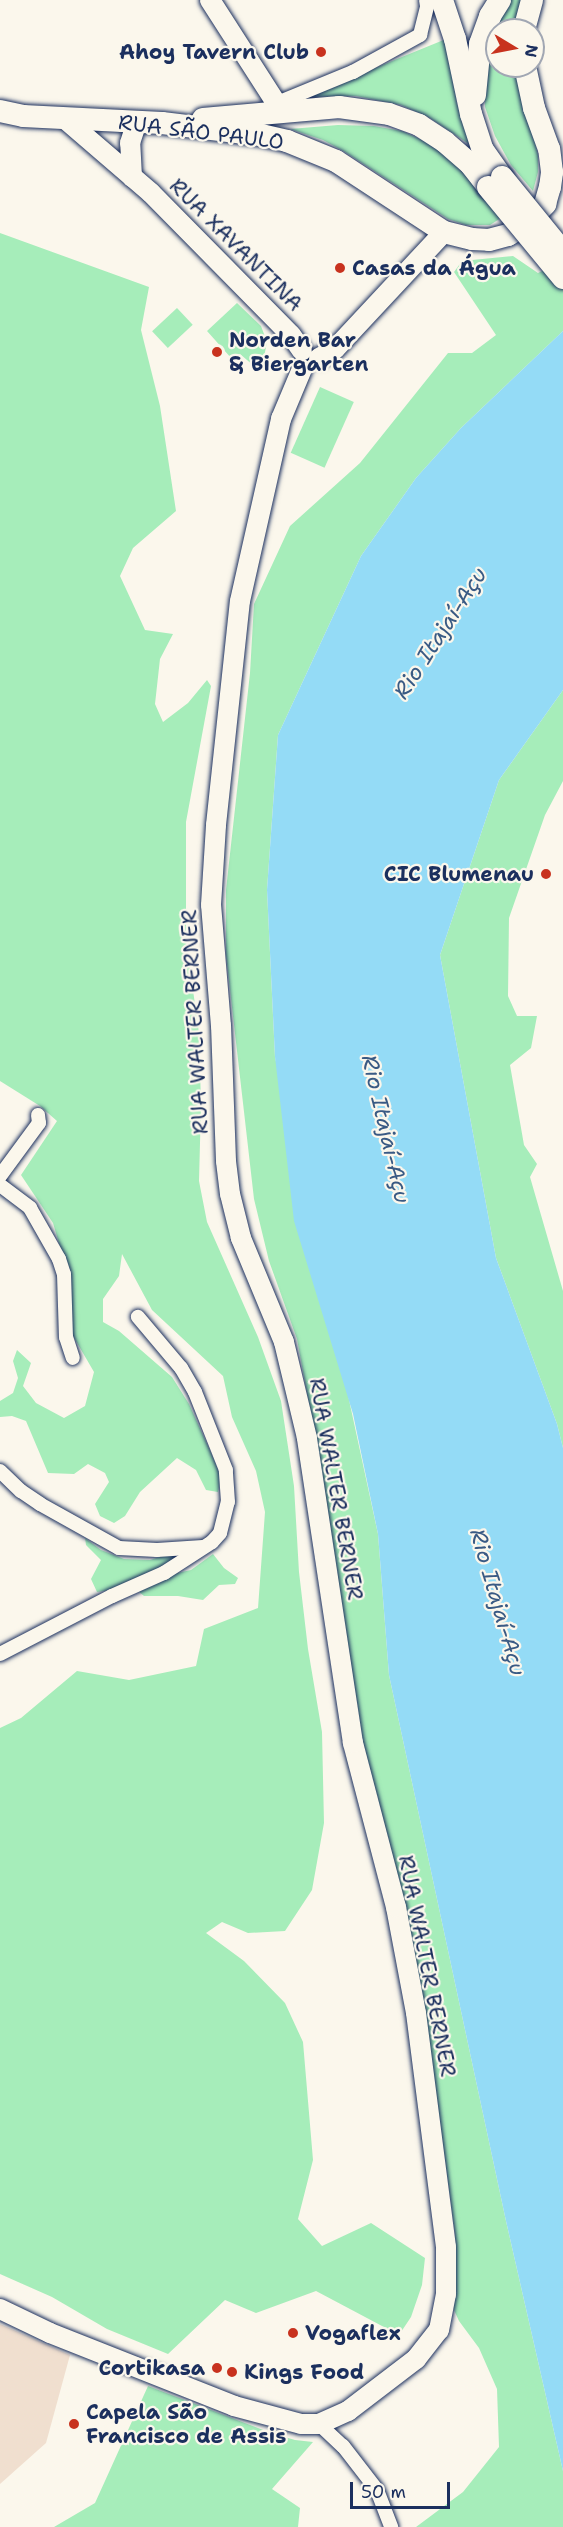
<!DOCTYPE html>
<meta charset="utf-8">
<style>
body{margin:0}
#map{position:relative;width:563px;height:2527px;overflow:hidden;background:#fbf7ec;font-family:"Shantell Sans",sans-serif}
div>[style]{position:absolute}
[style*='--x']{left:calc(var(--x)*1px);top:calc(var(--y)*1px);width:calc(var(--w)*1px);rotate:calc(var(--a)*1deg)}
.built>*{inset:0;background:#f0dfcf}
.green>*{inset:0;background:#a6edba;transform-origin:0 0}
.water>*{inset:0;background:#94dbf6}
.roads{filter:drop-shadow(0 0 2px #1b2f5e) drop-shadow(0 0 2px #1b2f5e)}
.street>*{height:14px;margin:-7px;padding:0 7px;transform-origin:7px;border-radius:7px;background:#fbf7ec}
.secondary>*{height:20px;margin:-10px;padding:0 10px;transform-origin:10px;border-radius:10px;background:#fbf7ec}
.primary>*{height:22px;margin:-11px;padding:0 11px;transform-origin:11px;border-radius:11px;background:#fbf7ec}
.bridges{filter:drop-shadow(0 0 2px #1b2f5e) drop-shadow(0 0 2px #1b2f5e)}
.primary-bridge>*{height:22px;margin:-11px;padding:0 11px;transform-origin:11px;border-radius:11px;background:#fbf7ec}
.dots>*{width:16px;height:16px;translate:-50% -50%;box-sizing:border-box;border:3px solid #fbf7ec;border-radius:50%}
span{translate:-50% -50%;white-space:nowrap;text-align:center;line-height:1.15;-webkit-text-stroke:4.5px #fbf7ec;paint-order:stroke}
.poi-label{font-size:21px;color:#1b2f5e;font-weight:700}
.right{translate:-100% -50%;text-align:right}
.left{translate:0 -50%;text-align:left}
.street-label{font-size:21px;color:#1b2f5e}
.water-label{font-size:22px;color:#395a84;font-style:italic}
.north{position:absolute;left:485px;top:18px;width:60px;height:60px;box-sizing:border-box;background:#fbf7ec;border:2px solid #a1a7b3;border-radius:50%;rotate:100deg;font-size:16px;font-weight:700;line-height:24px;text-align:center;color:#1b2f5e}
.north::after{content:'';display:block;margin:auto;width:21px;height:27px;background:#c8321e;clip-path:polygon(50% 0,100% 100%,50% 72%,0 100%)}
.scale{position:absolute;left:350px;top:2482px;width:100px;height:27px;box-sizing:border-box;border:3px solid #1b2f5e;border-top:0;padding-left:8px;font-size:18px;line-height:21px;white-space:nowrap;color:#1b2f5e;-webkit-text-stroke:4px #fbf7ec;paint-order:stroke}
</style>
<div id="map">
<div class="built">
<div style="clip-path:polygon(0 2324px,70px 2355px,46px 2443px,0 2484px)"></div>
</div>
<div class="green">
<div style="clip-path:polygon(509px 0,522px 0,515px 30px,497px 30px,497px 66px,516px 66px,538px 155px,538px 172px,533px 191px,511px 165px,495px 136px,485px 107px,484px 63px,488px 38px)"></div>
<div style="clip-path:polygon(446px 39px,457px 104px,472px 146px,430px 118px,401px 105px,356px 96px,304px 97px)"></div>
<div style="clip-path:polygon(338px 125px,374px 126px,402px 131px,440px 148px,504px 216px,490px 225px,466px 225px,448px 219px,345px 152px,323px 140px,290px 129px)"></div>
<div style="clip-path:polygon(0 233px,149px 287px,141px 330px,160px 406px,176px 511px,133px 548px,120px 576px,145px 630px,173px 634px,160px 659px,155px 704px,163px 722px,188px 703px,207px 680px,211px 686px,186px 822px,186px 940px,199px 1033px,201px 1105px,199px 1181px,207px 1222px,258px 1337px,281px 1401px,294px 1486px,299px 1572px,308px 1649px,322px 1732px,324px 1823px,312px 1890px,285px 1931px,248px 1933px,222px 1922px,206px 1933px,244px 1961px,285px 2003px,303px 2042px,313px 2160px,298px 2219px,322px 2246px,371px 2223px,425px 2258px,422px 2285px,411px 2317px,399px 2335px,316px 2291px,256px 2313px,225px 2300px,168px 2354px,107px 2329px,52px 2297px,0 2274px,0 1728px,21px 1718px,77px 1671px,129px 1680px,196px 1666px,204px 1629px,258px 1608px,265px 1512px,256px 1471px,232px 1417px,223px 1376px,152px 1310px,122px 1254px,119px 1276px,103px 1299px,103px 1322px,119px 1331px,172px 1377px,189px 1404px,212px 1455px,221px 1477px,218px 1492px,206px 1490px,196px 1470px,177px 1458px,140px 1492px,125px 1516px,114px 1523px,100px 1516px,95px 1504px,109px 1482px,105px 1473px,88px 1464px,74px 1474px,48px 1473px,26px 1421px,12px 1416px,0 1417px,0 1401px,13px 1393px,18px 1378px,13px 1361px,17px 1350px,31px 1363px,23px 1386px,36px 1403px,64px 1418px,85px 1406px,94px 1372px,69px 1329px,70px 1281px,53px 1223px,21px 1175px,57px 1121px,40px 1106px,0 1081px)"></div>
<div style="clip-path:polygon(513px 256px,538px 273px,563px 261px,563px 331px,461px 428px,416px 478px,361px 556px,278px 735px,267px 890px,275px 1057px,378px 1534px,389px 1675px,506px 2221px,563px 2471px,563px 2527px,416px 2527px,463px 2492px,499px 2447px,497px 2389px,479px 2348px,459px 2321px,449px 2299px,455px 2271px,455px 2234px,435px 2087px,360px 1736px,314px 1432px,297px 1339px,269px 1261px,254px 1199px,226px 955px,226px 890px,250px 673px,254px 604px,290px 526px,360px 463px,448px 353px,472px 353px,496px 335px,454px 272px,462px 261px)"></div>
<div style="clip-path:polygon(237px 303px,261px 326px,267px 342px,261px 372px,240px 354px,232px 359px,207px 331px)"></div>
<div style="left:177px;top:308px;width:23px;height:34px;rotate:47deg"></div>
<div style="left:320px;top:387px;width:37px;height:72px;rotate:24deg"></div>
<div style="clip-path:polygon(563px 690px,563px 781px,545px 815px,509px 918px,508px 996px,517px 1016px,537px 1016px,531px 1048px,510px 1065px,524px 1145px,537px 1164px,530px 1177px,563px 1291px,563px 1448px,557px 1424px,496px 1258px,440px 955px,499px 780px)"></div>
<div style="clip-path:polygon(85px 1538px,101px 1550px,124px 1559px,150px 1560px,172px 1553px,176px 1556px,164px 1566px,112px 1590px,97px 1592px,91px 1579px,101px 1560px,86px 1545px)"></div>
<div style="clip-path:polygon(213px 1554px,224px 1568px,238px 1578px,235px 1584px,219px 1585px,203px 1600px,178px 1596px,144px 1596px,138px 1591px,168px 1575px,191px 1570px)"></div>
<div style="clip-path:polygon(148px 2386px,271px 2433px,295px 2440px,313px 2442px,272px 2489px,300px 2508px,298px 2527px,54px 2527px,95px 2503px)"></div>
</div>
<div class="water">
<div style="clip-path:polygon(563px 331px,563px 690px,499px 780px,440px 955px,496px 1258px,557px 1424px,563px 1448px,563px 2471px,506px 2221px,389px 1675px,378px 1534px,353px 1414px,294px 1221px,275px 1057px,267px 890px,278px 735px,361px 556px,416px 478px,461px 428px)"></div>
</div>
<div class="roads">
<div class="street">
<div style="--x:270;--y:106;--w:90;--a:-22.3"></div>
<div style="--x:353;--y:72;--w:77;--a:-28.9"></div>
<div style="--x:420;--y:35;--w:30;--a:-76"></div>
<div style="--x:427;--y:6;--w:6;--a:-99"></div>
<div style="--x:0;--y:1176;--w:66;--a:-53.7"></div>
<div style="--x:39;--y:1123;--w:8;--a:-97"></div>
<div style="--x:0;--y:1185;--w:38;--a:37"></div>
<div style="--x:30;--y:1208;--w:59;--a:60.4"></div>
<div style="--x:59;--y:1259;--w:16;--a:72"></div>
<div style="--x:64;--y:1274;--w:63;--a:88.2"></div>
<div style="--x:66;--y:1337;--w:22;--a:72"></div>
<div style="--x:0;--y:1471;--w:29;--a:44"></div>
<div style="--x:21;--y:1491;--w:23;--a:34"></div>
<div style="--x:40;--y:1504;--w:90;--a:29.1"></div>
<div style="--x:119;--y:1548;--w:38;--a:3"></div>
<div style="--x:157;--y:1550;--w:46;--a:-3.7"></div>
<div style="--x:0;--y:1654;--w:126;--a:-27.4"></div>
<div style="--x:112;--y:1596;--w:57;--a:-23.9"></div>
<div style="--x:164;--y:1573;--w:57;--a:-32.9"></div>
<div style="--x:212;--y:1542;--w:12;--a:-48"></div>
<div style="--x:220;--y:1533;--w:32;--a:-76"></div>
<div style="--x:228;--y:1502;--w:32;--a:-94"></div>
<div style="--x:226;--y:1470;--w:84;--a:-111.7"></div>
<div style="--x:195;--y:1392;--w:28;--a:-120"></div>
<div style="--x:181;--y:1368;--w:67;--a:-130.1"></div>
<div style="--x:319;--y:2424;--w:33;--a:43"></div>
<div style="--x:343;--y:2446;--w:56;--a:52.3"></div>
<div style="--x:377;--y:2490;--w:40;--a:69"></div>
</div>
<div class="secondary">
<div style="--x:210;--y:0;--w:122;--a:57.3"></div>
<div style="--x:65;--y:119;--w:113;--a:40.7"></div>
<div style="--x:151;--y:193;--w:199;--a:45.4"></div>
<div style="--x:291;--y:335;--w:19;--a:55"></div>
<div style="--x:132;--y:177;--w:34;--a:-93"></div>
<div style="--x:130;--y:143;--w:22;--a:-72"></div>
<div style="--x:319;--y:358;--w:18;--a:-29"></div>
<div style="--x:335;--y:349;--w:160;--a:-47"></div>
<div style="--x:0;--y:2309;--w:55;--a:25.6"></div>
<div style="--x:50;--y:2333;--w:198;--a:21.6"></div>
<div style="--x:234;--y:2406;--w:69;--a:15"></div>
<div style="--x:301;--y:2424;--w:18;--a:0"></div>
<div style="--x:319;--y:2424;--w:32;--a:-24"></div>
<div style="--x:348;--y:2411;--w:86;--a:-37.4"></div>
<div style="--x:416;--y:2359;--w:37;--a:-52"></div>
<div style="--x:439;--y:2330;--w:37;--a:-79"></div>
<div style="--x:446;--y:2294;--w:47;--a:-90"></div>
<div style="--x:446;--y:2247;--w:236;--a:-97.3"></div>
<div style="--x:416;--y:2013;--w:108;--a:-100.7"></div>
<div style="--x:396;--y:1907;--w:170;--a:-104.7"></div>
<div style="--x:353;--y:1743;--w:308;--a:-98.6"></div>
<div style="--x:307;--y:1438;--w:99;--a:-103.5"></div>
<div style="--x:284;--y:1342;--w:113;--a:-112.5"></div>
<div style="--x:241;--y:1238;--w:45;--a:-104"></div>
<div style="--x:230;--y:1194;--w:33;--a:-97"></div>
<div style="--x:226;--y:1161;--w:135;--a:-92.1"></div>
<div style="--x:221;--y:1026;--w:121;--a:-94.7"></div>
<div style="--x:211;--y:905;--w:80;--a:-86.4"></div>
<div style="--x:216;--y:825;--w:225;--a:-83.9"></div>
<div style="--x:240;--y:601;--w:187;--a:-77.3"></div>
<div style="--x:281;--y:419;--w:54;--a:-67.2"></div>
</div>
<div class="primary">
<div style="--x:442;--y:0;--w:41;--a:71.6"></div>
<div style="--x:455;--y:39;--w:77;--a:78"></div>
<div style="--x:471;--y:114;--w:38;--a:72"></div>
<div style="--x:483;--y:150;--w:33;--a:55"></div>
<div style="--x:524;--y:30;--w:31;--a:-75"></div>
<div style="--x:475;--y:95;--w:51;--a:-84.4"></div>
<div style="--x:480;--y:44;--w:30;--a:-70"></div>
<div style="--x:490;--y:16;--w:19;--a:-58"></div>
<div style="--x:0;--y:111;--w:24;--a:12"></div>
<div style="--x:23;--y:116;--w:139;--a:2.9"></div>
<div style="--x:162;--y:123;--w:100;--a:6.9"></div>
<div style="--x:261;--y:135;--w:27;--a:13"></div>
<div style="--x:287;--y:141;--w:53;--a:22.2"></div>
<div style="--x:336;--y:161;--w:129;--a:33.3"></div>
<div style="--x:444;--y:232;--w:29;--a:14"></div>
<div style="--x:472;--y:239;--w:17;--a:3"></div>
<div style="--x:489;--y:240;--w:20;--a:-15"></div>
<div style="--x:508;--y:235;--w:21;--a:-31"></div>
<div style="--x:526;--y:224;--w:28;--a:-46"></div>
<div style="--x:545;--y:204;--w:18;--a:-74"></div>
<div style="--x:550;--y:187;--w:15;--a:-82"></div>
<div style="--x:552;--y:172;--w:23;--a:-97"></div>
<div style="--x:549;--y:149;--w:44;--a:-110.1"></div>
<div style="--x:534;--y:108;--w:43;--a:-102.1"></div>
<div style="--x:203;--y:119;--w:137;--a:-5"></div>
<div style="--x:339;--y:107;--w:50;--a:8"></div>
<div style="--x:389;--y:114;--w:32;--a:20"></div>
<div style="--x:419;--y:125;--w:31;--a:33"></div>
<div style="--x:445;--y:142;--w:35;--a:41"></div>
<div style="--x:471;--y:165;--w:28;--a:52"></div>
</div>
</div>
<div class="bridges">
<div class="primary-bridge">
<div style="--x:502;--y:177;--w:97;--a:50.9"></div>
<div style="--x:488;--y:187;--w:118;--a:50.5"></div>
</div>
</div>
<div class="dots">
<div style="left:321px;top:52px;background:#c8321e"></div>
<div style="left:340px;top:268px;background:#c8321e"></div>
<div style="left:217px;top:352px;background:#c8321e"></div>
<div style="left:546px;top:874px;background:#c8321e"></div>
<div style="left:293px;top:2333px;background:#c8321e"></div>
<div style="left:217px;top:2368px;background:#c8321e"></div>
<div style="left:232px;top:2372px;background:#c8321e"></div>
<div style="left:74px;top:2424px;background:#c8321e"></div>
</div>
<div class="poi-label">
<span class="right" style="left:309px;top:52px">Ahoy Tavern Club</span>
<span class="left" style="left:352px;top:268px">Casas da Água</span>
<span class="left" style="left:229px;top:352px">Norden Bar<br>&amp; Biergarten</span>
<span class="right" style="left:534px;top:874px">CIC Blumenau</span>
<span class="left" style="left:305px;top:2333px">Vogaflex</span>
<span class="right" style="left:205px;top:2368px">Cortikasa</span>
<span class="left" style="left:244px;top:2372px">Kings Food</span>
<span class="left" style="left:86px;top:2424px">Capela São<br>Francisco de Assis</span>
</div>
<div class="street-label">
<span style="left:201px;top:132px;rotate:7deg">RUA SÃO PAULO</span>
<span style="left:236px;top:245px;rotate:45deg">RUA XAVANTINA</span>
<span style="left:195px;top:1022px;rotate:-93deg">RUA WALTER BERNER</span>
<span style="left:336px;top:1489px;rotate:80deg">RUA WALTER BERNER</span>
<span style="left:427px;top:1966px;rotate:79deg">RUA WALTER BERNER</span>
</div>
<div class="water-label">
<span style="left:440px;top:633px;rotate:-57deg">Rio Itajaí-Açu</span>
<span style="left:386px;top:1129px;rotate:77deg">Rio Itajaí-Açu</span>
<span style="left:498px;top:1602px;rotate:74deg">Rio Itajaí-Açu</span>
</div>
<div class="north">N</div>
<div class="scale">50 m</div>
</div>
